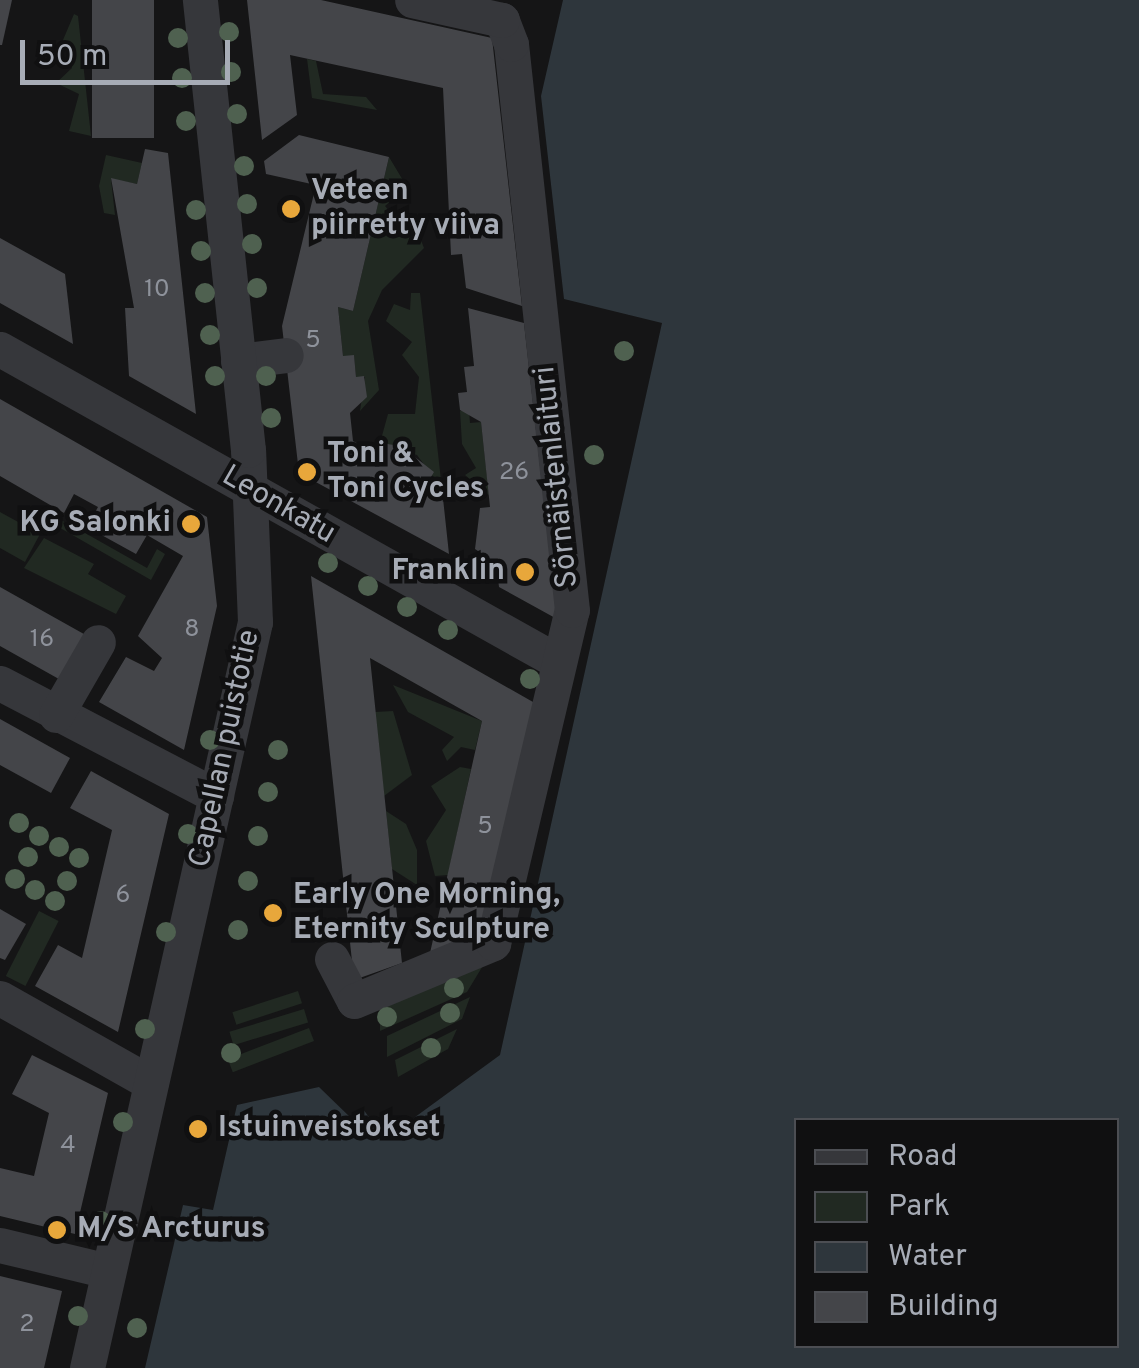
<!DOCTYPE html>
<meta charset="utf-8">
<style>
body{margin:0}
#map{position:relative;width:1139px;height:1368px;overflow:hidden;background:#151516;font-family:Overpass,sans-serif}
div>[style]{position:absolute}
[style*='--x']{left:calc(var(--x)*1px);top:calc(var(--y)*1px);width:calc(var(--w)*1px);rotate:calc(var(--a)*1deg)}
.green>*{inset:0;background:#212922;transform-origin:0 0}
.water>*{inset:0;background:#2e363c}
.building>*{inset:0;background:#444549;transform-origin:0 0}
.minor>*{height:35px;margin:-17.5px;padding:0 17.5px;transform-origin:17.5px;border-radius:17.5px;background:#36373b}
.trees>*{width:20px;height:20px;margin:-10px;border-radius:50%;background:#4f6150}
.dots>*{width:28px;height:28px;translate:-50% -50%;box-sizing:border-box;border:5px solid #101011;border-radius:50%}
span{translate:-50% -50%;white-space:nowrap;text-align:center;line-height:1.15;-webkit-text-stroke:9px #101011;paint-order:stroke}
.number-label{font-size:25px;color:#8e929b}
.number-label span{-webkit-text-stroke-width:0}
.poi-label{font-size:30px;color:#a7acb6;font-weight:700}
.left{translate:0 -50%;text-align:left}
.right{translate:-100% -50%;text-align:right}
.street-label{font-size:30px;color:#a7acb6}
.legend{position:absolute;left:794px;top:1118px;width:325px;height:230px;box-sizing:border-box;background:#101011;border:2px solid #4c4e53;margin:0;padding:12px 18px;list-style:none;font-size:30px;color:#a7acb6}
.legend li{display:flex;align-items:center;gap:20px;height:50px}
.legend b{width:50px;border:2px solid #4c4e53}
.scale{position:absolute;left:20px;top:40px;width:210px;height:45px;box-sizing:border-box;border:5px solid #a7acb6;border-top:0;padding-left:12px;font-size:30px;line-height:35px;white-space:nowrap;color:#a7acb6;-webkit-text-stroke:8px #101011;paint-order:stroke}
</style>
<div id="map">
<div class="green">
<div style="clip-path:polygon(74px 14px,78px 16px,91px 136px,69px 131px,79px 94px,56px 83px,72px 68px,63px 40px)"></div>
<div style="clip-path:polygon(307px 59px,316px 61px,323px 94px,366px 97px,377px 110px,312px 98px)"></div>
<div style="clip-path:polygon(106px 155px,142px 163px,137px 184px,111px 179px,115px 215px,104px 213px,99px 186px)"></div>
<div style="clip-path:polygon(389px 157px,407px 187px,385px 206px,396px 219px,393px 233px,417px 230px,424px 248px,382px 290px,368px 321px,379px 390px,360px 411px,365px 377px,356px 377px,354px 356px,343px 356px,338px 307px,353px 311px)"></div>
<div style="clip-path:polygon(411px 293px,420px 293px,442px 489px,417px 455px,380px 443px,388px 414px,415px 414px,419px 377px,402px 355px,412px 342px,386px 321px,394px 304px,410px 310px)"></div>
<div style="clip-path:polygon(469px 410px,470px 423px,481px 422px,489px 495px,465px 475px,476px 468px,462px 444px,460px 411px)"></div>
<div style="clip-path:polygon(82px 506px,78px 529px,147px 568px,157px 549px,165px 554px,151px 580px,34px 513px,37px 507px,70px 525px)"></div>
<div style="clip-path:polygon(0 512px,40px 534px,25px 562px,0 548px)"></div>
<div style="clip-path:polygon(44px 538px,94px 564px,88px 574px,126px 596px,116px 614px,24px 568px)"></div>
<div style="clip-path:polygon(393px 685px,482px 721px,475px 750px,461px 747px,447px 761px,442px 750px,454px 737px,408px 712px)"></div>
<div style="clip-path:polygon(393px 711px,412px 775px,384px 796px,375px 712px)"></div>
<div style="clip-path:polygon(460px 767px,471px 769px,448px 875px,435px 876px,426px 841px,446px 810px,431px 786px)"></div>
<div style="clip-path:polygon(386px 811px,406px 824px,417px 850px,417px 885px,392px 869px)"></div>
<div style="left:39px;top:911px;width:22px;height:73px;rotate:27deg"></div>
<div style="clip-path:polygon(487px 959px,467px 992px,380px 1031px,380px 1009px)"></div>
<div style="left:298px;top:991px;width:13px;height:69px;rotate:72deg"></div>
<div style="clip-path:polygon(470px 997px,462px 1019px,387px 1057px,387px 1036px)"></div>
<div style="left:304px;top:1009px;width:14px;height:78px;rotate:73deg"></div>
<div style="left:309px;top:1028px;width:14px;height:87px;rotate:69deg"></div>
<div style="clip-path:polygon(457px 1029px,448px 1049px,398px 1077px,395px 1060px)"></div>
</div>
<div class="water">
<div style="clip-path:polygon(evenodd,563px 0,1139px 0,1139px 1368px,145px 1368px,183px 1205px,213px 1210px,237px 1105px,319px 1087px,352px 1119px,363px 1109px,385px 1139px,500px 1055px,662px 323px,564px 299px,541px 96px,563px 0,796px 1120px,1116px 1120px,1116px 1346px,796px 1346px,796px 1120px)"></div>
</div>
<div class="building">
<div style="clip-path:polygon(0 0,12px 0,2px 45px,0 45px)"></div>
<div style="left:92px;top:0;width:62px;height:138px"></div>
<div style="clip-path:polygon(247px 0,321px 0,492px 38px,522px 306px,466px 288px,462px 254px,451px 255px,443px 88px,290px 55px,297px 115px,262px 140px)"></div>
<div style="clip-path:polygon(299px 135px,389px 157px,353px 311px,338px 307px,343px 356px,354px 355px,356px 377px,364px 376px,367px 397px,350px 413px,353px 441px,374px 453px,380px 443px,401px 446px,434px 472px,428px 482px,442px 489px,449px 554px,299px 473px,282px 326px,316px 185px,266px 174px,264px 161px)"></div>
<div style="clip-path:polygon(145px 149px,168px 153px,196px 414px,129px 376px,125px 308px,134px 308px,111px 178px,137px 184px)"></div>
<div style="clip-path:polygon(0 238px,65px 274px,73px 344px,0 303px)"></div>
<div style="clip-path:polygon(468px 308px,524px 323px,557px 619px,499px 587px,496px 563px,475px 549px,480px 508px,490px 507px,481px 422px,460px 410px,458px 393px,467px 392px,464px 367px,474px 366px)"></div>
<div style="clip-path:polygon(0 399px,207px 517px,217px 606px,184px 750px,99px 702px,126px 657px,154px 671px,162px 658px,138px 636px,183px 556px,147px 535px,136px 554px,87px 527px,98px 507px,74px 494px,64px 513px,0 476px)"></div>
<div style="clip-path:polygon(311px 576px,540px 706px,488px 931px,430px 953px,482px 721px,370px 658px,402px 963px,354px 980px)"></div>
<div style="clip-path:polygon(0 587px,91px 638px,66px 683px,0 646px)"></div>
<div style="clip-path:polygon(0 719px,70px 758px,51px 793px,0 765px)"></div>
<div style="clip-path:polygon(91px 771px,169px 814px,118px 1032px,35px 986px,58px 945px,82px 958px,112px 830px,70px 808px)"></div>
<div style="clip-path:polygon(0 909px,26px 924px,5px 960px,0 958px)"></div>
<div style="clip-path:polygon(32px 1055px,108px 1093px,75px 1234px,0 1216px,0 1168px,34px 1176px,49px 1113px,12px 1094px)"></div>
<div style="clip-path:polygon(0 1276px,62px 1291px,44px 1368px,0 1368px)"></div>
</div>
<div class="minor">
<div style="--x:0;--y:349;--w:638;--a:29.26"></div>
<div style="--x:238;--y:361;--w:48;--a:-7.1"></div>
<div style="--x:0;--y:683;--w:244;--a:27.6"></div>
<div style="--x:56;--y:715;--w:84;--a:-60.1"></div>
<div style="--x:332;--y:959;--w:47;--a:62.4"></div>
<div style="--x:354;--y:1001;--w:151;--a:-22.6"></div>
<div style="--x:493;--y:943;--w:342;--a:-76.7"></div>
<div style="--x:572;--y:610;--w:569;--a:-96.15"></div>
<div style="--x:511;--y:44;--w:26;--a:-111"></div>
<div style="--x:502;--y:20;--w:92;--a:-167.5"></div>
<div style="--x:0;--y:998;--w:173;--a:29.4"></div>
<div style="--x:0;--y:1245;--w:111;--a:13.5"></div>
<div style="--x:87;--y:1368;--w:765;--a:-77.31"></div>
<div style="--x:255;--y:622;--w:172;--a:-92.3"></div>
<div style="--x:248;--y:450;--w:453;--a:-96.1"></div>
</div>
<div class="trees">
<div style="left:229px;top:32px"></div>
<div style="left:178px;top:38px"></div>
<div style="left:231px;top:72px"></div>
<div style="left:182px;top:78px"></div>
<div style="left:237px;top:114px"></div>
<div style="left:186px;top:121px"></div>
<div style="left:244px;top:166px"></div>
<div style="left:247px;top:204px"></div>
<div style="left:196px;top:210px"></div>
<div style="left:252px;top:244px"></div>
<div style="left:201px;top:251px"></div>
<div style="left:257px;top:288px"></div>
<div style="left:205px;top:293px"></div>
<div style="left:210px;top:335px"></div>
<div style="left:624px;top:351px"></div>
<div style="left:215px;top:376px"></div>
<div style="left:266px;top:376px"></div>
<div style="left:271px;top:418px"></div>
<div style="left:594px;top:455px"></div>
<div style="left:328px;top:563px"></div>
<div style="left:368px;top:586px"></div>
<div style="left:407px;top:607px"></div>
<div style="left:448px;top:630px"></div>
<div style="left:530px;top:679px"></div>
<div style="left:210px;top:740px"></div>
<div style="left:278px;top:750px"></div>
<div style="left:268px;top:792px"></div>
<div style="left:19px;top:823px"></div>
<div style="left:188px;top:834px"></div>
<div style="left:39px;top:836px"></div>
<div style="left:258px;top:836px"></div>
<div style="left:59px;top:847px"></div>
<div style="left:28px;top:857px"></div>
<div style="left:79px;top:858px"></div>
<div style="left:15px;top:879px"></div>
<div style="left:67px;top:881px"></div>
<div style="left:248px;top:881px"></div>
<div style="left:35px;top:890px"></div>
<div style="left:55px;top:901px"></div>
<div style="left:238px;top:930px"></div>
<div style="left:166px;top:932px"></div>
<div style="left:454px;top:988px"></div>
<div style="left:450px;top:1013px"></div>
<div style="left:387px;top:1017px"></div>
<div style="left:145px;top:1029px"></div>
<div style="left:431px;top:1048px"></div>
<div style="left:231px;top:1053px"></div>
<div style="left:123px;top:1122px"></div>
<div style="left:101px;top:1221px"></div>
<div style="left:78px;top:1316px"></div>
<div style="left:137px;top:1328px"></div>
</div>
<div class="dots">
<div style="left:291px;top:209px;background:#e8a73b"></div>
<div style="left:307px;top:472px;background:#e8a73b"></div>
<div style="left:191px;top:524px;background:#e8a73b"></div>
<div style="left:525px;top:572px;background:#e8a73b"></div>
<div style="left:273px;top:913px;background:#e8a73b"></div>
<div style="left:198px;top:1129px;background:#e8a73b"></div>
<div style="left:57px;top:1230px;background:#e8a73b"></div>
</div>
<div class="number-label">
<span style="left:157px;top:290px">10</span>
<span style="left:313px;top:341px">5</span>
<span style="left:514px;top:473px">26</span>
<span style="left:192px;top:630px">8</span>
<span style="left:42px;top:640px">16</span>
<span style="left:485px;top:827px">5</span>
<span style="left:123px;top:896px">6</span>
<span style="left:68px;top:1146px">4</span>
<span style="left:27px;top:1325px">2</span>
</div>
<div class="poi-label">
<span class="left" style="left:311px;top:209px">Veteen<br>piirretty viiva</span>
<span class="left" style="left:327px;top:472px">Toni &amp;<br>Toni Cycles</span>
<span class="right" style="left:171px;top:524px">KG Salonki</span>
<span class="right" style="left:505px;top:572px">Franklin</span>
<span class="left" style="left:293px;top:913px">Early One Morning,<br>Eternity Sculpture</span>
<span class="left" style="left:218px;top:1129px">Istuinveistokset</span>
<span class="left" style="left:77px;top:1230px">M/S Arcturus</span>
</div>
<div class="street-label">
<span style="left:558px;top:477px;rotate:-96deg">Sörnäistenlaituri</span>
<span style="left:278px;top:506px;rotate:30deg">Leonkatu</span>
<span style="left:226px;top:749px;rotate:-78deg">Capellan puistotie</span>
</div>
<ul class="legend">
<li><b style="height:12px;background:#36373b"></b>Road</li>
<li><b style="height:28px;background:#212922"></b>Park</li>
<li><b style="height:28px;background:#2e363c"></b>Water</li>
<li><b style="height:28px;background:#444549"></b>Building</li>
</ul>
<div class="scale">50 m</div>
</div>
